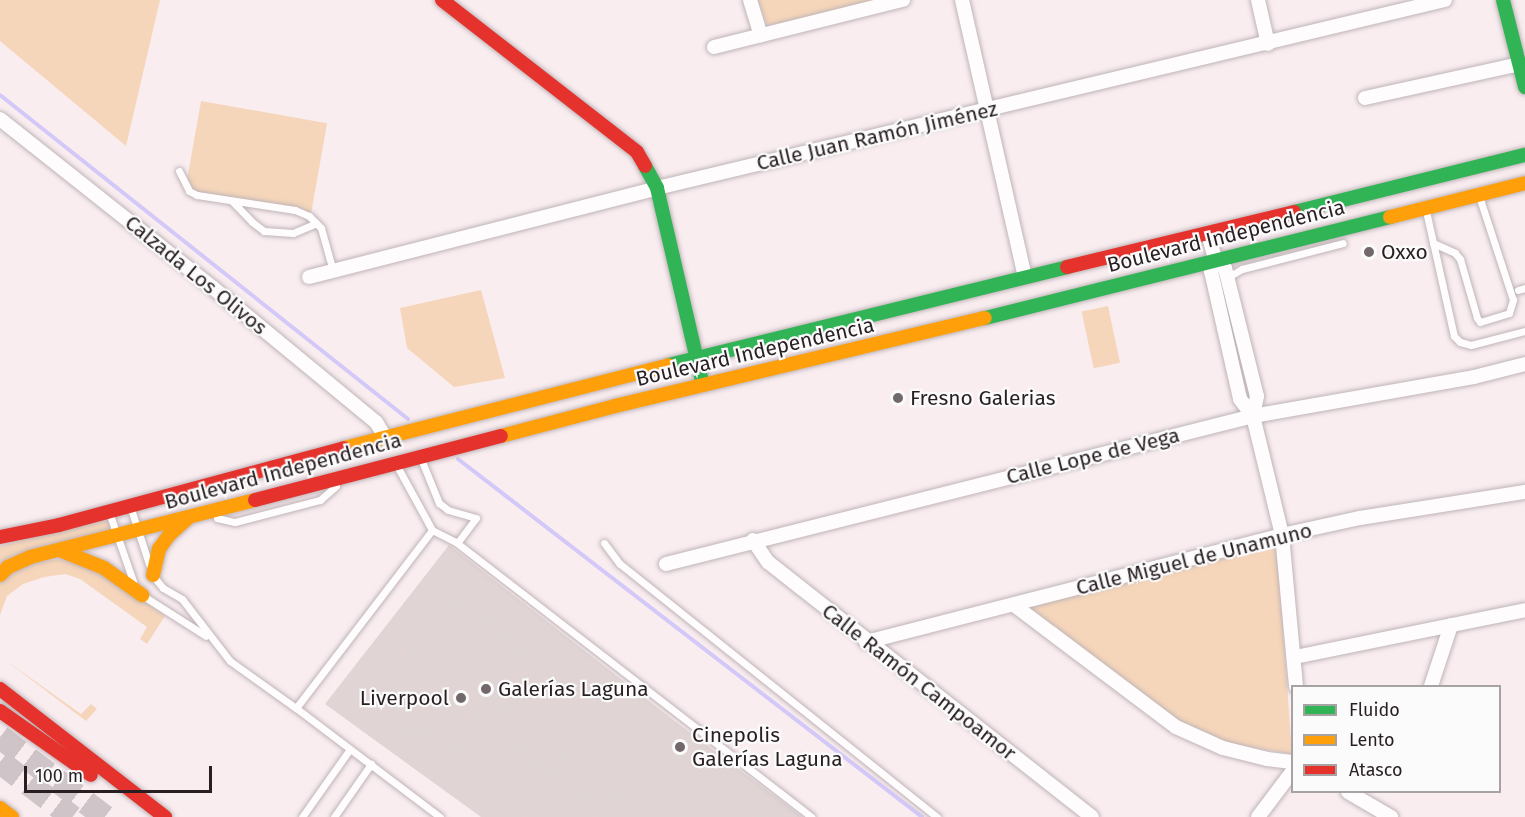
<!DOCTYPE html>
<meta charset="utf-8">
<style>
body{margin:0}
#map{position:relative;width:1525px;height:817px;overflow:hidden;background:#f9edf0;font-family:"Fira Sans",sans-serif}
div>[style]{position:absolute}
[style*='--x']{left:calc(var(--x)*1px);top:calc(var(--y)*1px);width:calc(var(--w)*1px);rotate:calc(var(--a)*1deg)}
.green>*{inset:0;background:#f6d6ba;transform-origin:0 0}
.stream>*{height:4px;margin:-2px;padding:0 2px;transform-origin:2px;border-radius:2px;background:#d3c8f8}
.building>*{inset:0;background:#e0d5d4}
.highway-tunnel>*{height:24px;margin-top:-12px;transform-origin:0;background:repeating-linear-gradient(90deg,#cfc4c7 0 24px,transparent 0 36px)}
.path>*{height:2px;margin-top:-1px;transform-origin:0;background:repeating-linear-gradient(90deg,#dad6d6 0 4.5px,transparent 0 9px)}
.roads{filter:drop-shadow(0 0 2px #bfb4b7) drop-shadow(0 0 2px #bfb4b7)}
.lane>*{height:7px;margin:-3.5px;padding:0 3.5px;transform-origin:3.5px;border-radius:3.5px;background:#fefcfd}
.street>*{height:14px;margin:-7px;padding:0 7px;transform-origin:7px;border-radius:7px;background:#fefcfd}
.fast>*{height:14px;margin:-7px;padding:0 7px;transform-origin:7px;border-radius:7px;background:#30b455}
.slow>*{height:14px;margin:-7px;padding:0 7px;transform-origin:7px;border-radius:7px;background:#ff9f0a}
.jam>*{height:14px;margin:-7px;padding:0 7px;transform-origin:7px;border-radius:7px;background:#e5322d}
.dots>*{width:16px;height:16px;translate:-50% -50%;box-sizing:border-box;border:3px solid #fbfbfb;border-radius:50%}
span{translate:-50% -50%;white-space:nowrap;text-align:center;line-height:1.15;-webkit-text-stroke:4.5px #fbfbfb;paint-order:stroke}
.street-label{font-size:21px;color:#291f22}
.poi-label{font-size:21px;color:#291f22}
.left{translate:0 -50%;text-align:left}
.right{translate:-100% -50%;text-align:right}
.legend{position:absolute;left:1291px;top:685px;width:210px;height:108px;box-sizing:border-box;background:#fbfbfb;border:2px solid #a7a3a4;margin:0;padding:8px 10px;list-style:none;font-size:18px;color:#291f22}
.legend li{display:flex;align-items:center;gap:12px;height:30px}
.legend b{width:30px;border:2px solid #a7a3a4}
.scale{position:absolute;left:24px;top:766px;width:188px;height:27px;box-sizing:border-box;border:3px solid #291f22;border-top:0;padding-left:8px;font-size:18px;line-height:21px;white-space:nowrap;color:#291f22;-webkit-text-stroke:4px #fbfbfb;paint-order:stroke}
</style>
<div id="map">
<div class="green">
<div style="clip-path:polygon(0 0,160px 0,126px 146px,0 41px)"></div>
<div style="clip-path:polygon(758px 0,880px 0,767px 26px)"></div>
<div style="left:201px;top:101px;width:128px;height:91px;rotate:10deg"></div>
<div style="clip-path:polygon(481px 290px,505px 378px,454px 387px,407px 348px,400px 308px)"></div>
<div style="left:1108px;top:306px;width:58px;height:27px;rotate:78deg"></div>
<div style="clip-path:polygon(108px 520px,110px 531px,0 567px,0 546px)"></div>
<div style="clip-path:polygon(1277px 543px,1292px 754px,1219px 742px,1179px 721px,1029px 607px)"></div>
<div style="clip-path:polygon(82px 557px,165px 616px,147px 644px,140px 639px,147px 627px,80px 579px,65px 574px,44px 577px,23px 584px,7px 596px,0 615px,0 583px,24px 563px)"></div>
<div style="clip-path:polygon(0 648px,4px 659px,81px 714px,91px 704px,97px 709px,86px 721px,4px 659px)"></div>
</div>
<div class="stream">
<div style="--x:0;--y:95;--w:521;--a:38.45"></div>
<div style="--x:458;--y:459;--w:586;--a:37.65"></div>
</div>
<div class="building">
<div style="clip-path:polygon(449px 545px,672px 719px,802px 817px,481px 817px,325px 704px)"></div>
</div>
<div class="highway-tunnel">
<div style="--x:0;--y:737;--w:132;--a:37.3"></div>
<div style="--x:0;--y:762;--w:91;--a:37.4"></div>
</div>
<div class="path">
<div style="--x:490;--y:626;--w:36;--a:-54"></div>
<div style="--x:385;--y:627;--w:40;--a:40"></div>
<div style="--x:479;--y:717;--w:21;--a:-59"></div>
<div style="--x:386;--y:746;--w:36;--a:-37"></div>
<div style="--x:512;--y:817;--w:58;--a:-49.2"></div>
<div style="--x:550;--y:773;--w:116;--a:-55.5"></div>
<div style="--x:609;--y:817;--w:164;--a:-142.9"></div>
<div style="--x:478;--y:718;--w:42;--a:126.3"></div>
<div style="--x:453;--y:752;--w:90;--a:-143.1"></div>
<div style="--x:381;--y:698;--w:123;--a:-52.6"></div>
<div style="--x:456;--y:600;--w:86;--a:37"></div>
<div style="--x:525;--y:652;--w:59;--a:126.7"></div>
<div style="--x:490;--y:699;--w:196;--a:37.1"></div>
<div style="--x:686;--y:817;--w:70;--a:-143.1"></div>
<div style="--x:630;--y:775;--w:46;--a:-52.1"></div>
<div style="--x:658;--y:739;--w:129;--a:37.1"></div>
</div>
<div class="roads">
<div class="lane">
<div style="--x:179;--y:171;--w:22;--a:63"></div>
<div style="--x:189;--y:191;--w:9;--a:27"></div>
<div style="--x:197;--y:195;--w:99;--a:8.7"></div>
<div style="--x:295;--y:210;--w:15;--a:23"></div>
<div style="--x:309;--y:216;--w:17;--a:45"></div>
<div style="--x:321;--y:228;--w:45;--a:74.4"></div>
<div style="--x:232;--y:201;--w:29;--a:46"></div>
<div style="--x:252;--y:222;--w:15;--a:37"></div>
<div style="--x:264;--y:231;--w:29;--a:4"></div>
<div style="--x:293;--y:233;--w:25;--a:-23"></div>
<div style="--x:1426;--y:211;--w:128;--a:77.4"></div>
<div style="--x:1454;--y:336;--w:8;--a:45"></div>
<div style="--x:1460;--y:342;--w:11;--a:15"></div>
<div style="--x:1471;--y:345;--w:56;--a:-14.5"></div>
<div style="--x:1433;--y:243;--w:24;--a:24"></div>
<div style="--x:1455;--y:253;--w:8;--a:50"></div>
<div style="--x:1460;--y:259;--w:61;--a:73.9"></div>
<div style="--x:1477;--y:318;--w:5;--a:53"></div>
<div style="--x:1480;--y:322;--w:30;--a:-17"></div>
<div style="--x:1509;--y:313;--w:14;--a:-73"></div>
<div style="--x:1513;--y:300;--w:109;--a:-108.1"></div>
<div style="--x:1228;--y:277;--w:16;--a:-30"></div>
<div style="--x:1242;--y:269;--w:104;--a:-14.4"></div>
<div style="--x:1518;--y:290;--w:7;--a:-16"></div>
<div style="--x:421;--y:459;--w:48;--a:67.8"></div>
<div style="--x:439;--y:503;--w:11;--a:38"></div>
<div style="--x:448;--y:510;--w:29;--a:16"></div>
<div style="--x:476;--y:518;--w:31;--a:127"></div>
<div style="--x:397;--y:466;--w:73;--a:61.3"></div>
<div style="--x:131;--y:509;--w:58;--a:71.9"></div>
<div style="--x:110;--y:515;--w:70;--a:70.8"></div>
<div style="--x:217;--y:518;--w:18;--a:13"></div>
<div style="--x:235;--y:522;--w:88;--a:-14.5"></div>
<div style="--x:320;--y:500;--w:21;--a:-41"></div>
<div style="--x:604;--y:543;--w:26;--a:53"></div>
<div style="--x:620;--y:564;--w:406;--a:38.6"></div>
<div style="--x:154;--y:577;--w:14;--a:51"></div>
<div style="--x:163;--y:588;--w:22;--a:30"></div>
<div style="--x:182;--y:599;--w:78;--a:52.3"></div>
<div style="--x:230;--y:661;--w:81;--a:35.5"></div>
<div style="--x:145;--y:597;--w:72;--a:32.6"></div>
<div style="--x:302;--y:817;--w:83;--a:-54.8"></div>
<div style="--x:334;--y:817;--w:65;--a:-55.1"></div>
<div style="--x:440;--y:817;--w:181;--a:-142.9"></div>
<div style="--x:296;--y:708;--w:224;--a:-52.6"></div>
<div style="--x:432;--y:530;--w:28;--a:27"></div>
<div style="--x:457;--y:543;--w:448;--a:37.7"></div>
</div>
<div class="street">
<div style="--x:750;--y:0;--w:37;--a:73"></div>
<div style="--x:962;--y:0;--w:284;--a:77.2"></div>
<div style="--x:1258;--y:0;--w:45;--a:77.2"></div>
<div style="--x:714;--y:47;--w:195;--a:-14"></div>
<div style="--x:1365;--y:98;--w:158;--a:-12.4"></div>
<div style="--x:0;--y:119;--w:270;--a:38.4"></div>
<div style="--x:212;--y:287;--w:212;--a:39.5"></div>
<div style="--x:376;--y:422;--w:17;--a:59"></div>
<div style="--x:1208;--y:234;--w:26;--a:74"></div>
<div style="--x:1215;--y:259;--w:13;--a:42"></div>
<div style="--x:1225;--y:268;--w:132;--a:76"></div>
<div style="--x:1257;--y:396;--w:20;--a:101"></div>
<div style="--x:1215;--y:259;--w:13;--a:108"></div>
<div style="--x:1211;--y:271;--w:131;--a:77.2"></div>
<div style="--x:1240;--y:399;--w:21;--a:53"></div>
<div style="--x:1253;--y:416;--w:122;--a:76.3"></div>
<div style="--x:1282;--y:535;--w:152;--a:84.7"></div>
<div style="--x:309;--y:277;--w:359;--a:-14.3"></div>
<div style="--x:657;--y:188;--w:810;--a:-13.42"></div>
<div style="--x:753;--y:540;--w:27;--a:56"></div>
<div style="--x:768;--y:562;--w:412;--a:38.2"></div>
<div style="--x:666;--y:564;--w:605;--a:-14.15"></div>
<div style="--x:1253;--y:416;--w:224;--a:-10"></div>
<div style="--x:1474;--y:377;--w:53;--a:-14.3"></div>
<div style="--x:1014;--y:605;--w:203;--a:37"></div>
<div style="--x:1176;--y:727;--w:51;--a:24.1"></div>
<div style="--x:1223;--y:748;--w:45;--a:14"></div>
<div style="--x:1267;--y:759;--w:25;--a:7"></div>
<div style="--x:866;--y:642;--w:430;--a:-14.4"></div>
<div style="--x:1282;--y:535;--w:80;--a:-12.3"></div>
<div style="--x:1360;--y:518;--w:167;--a:-9"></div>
<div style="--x:1295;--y:657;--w:235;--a:-11.5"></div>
<div style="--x:1431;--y:686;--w:64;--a:-71.8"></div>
<div style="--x:1348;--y:792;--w:50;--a:30.2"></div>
<div style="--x:1258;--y:817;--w:56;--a:-52.9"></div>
</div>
<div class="fast">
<div style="--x:1503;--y:0;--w:90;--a:75.8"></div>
<div style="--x:645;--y:166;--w:25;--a:61"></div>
<div style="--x:657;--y:188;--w:202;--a:76.9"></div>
<div style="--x:1294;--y:212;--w:238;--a:-13.9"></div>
<div style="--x:985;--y:318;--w:417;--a:-14"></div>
<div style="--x:669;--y:365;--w:410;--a:-13.8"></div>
</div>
<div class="slow">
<div style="--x:1390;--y:217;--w:139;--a:-14.1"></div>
<div style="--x:501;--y:436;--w:118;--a:-14.7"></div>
<div style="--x:615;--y:406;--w:380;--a:-13.4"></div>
<div style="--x:344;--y:448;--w:335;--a:-14.3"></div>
<div style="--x:62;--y:551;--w:45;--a:22"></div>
<div style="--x:104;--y:568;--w:47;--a:35.4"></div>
<div style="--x:0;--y:575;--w:11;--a:-45"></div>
<div style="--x:8;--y:567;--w:24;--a:-24"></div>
<div style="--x:30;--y:557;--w:232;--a:-14.2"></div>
<div style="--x:153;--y:575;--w:27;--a:-77"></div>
<div style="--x:159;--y:549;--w:17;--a:-54"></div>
<div style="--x:169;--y:535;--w:24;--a:-42"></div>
<div style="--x:0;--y:808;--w:15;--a:37"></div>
</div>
<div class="jam">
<div style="--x:442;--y:0;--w:247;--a:37.9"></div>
<div style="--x:637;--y:152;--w:16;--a:60"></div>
<div style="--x:1067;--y:267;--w:234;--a:-13.6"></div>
<div style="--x:255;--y:500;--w:254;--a:-14.6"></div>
<div style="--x:0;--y:537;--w:60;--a:-11.5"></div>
<div style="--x:59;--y:525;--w:295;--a:-15.1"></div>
<div style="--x:0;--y:689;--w:209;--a:37.8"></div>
<div style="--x:0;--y:711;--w:111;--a:35.1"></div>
</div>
</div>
<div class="dots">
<div style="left:1369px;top:252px;background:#72676a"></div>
<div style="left:898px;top:398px;background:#72676a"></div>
<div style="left:486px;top:689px;background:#72676a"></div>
<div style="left:461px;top:698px;background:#72676a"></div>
<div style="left:680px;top:747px;background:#72676a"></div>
</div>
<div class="street-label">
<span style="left:877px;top:136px;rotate:-13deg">Calle Juan Ramón Jiménez</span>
<span style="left:1226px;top:236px;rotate:-14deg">Boulevard Independencia</span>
<span style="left:196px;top:275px;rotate:39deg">Calzada Los Olivos</span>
<span style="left:755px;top:352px;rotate:-13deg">Boulevard Independencia</span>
<span style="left:1093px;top:456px;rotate:-14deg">Calle Lope de Vega</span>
<span style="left:283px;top:471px;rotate:-15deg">Boulevard Independencia</span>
<span style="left:1194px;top:559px;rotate:-14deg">Calle Miguel de Unamuno</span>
<span style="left:919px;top:682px;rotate:38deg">Calle Ramón Campoamor</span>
</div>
<div class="poi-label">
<span class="left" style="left:1381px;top:252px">Oxxo</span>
<span class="left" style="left:910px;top:398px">Fresno Galerias</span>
<span class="left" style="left:498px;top:689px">Galerías Laguna</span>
<span class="right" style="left:449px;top:698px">Liverpool</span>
<span class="left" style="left:692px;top:747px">Cinepolis<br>Galerías Laguna</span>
</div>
<ul class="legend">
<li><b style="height:8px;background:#30b455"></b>Fluido</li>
<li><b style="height:8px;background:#ff9f0a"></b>Lento</li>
<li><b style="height:8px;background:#e5322d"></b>Atasco</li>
</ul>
<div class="scale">100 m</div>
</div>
